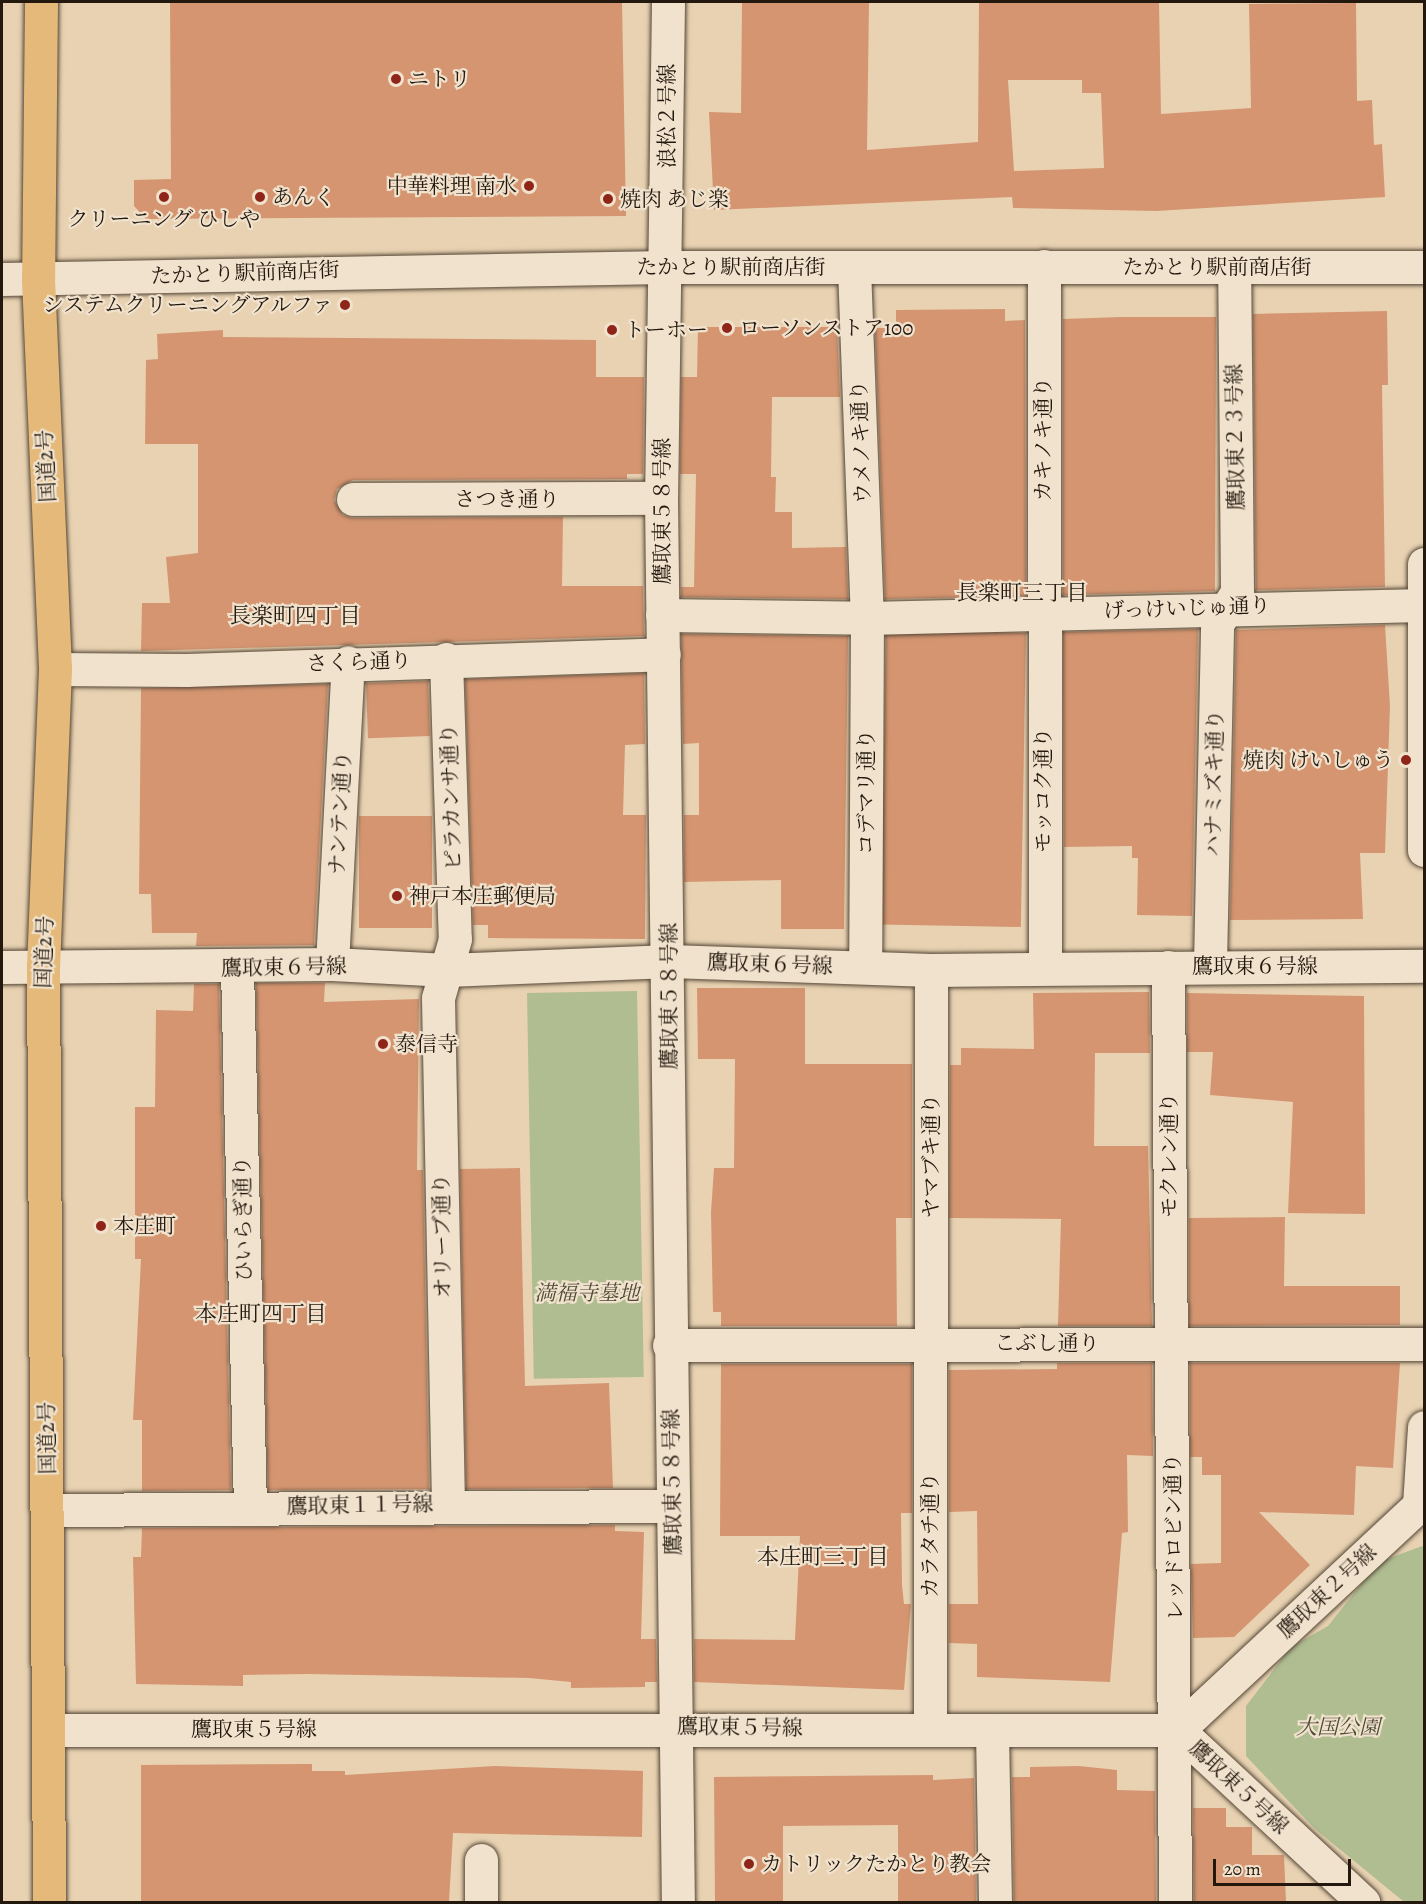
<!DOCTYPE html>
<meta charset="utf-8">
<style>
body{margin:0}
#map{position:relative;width:1426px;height:1904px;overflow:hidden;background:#e8d2b2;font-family:Alegreya,"Noto Serif JP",serif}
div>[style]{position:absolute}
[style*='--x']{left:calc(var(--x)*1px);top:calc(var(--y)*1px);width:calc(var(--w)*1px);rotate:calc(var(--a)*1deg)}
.green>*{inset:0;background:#afbd91;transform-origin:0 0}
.building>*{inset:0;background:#d59571;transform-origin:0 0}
.roads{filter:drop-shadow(0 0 2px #544636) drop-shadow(0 0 2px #544636)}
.minor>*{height:33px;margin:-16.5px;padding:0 16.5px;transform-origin:16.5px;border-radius:16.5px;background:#f0e2cd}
.tertiary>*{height:33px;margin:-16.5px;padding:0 16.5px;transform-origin:16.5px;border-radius:16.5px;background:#f0e2cd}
.trunk>*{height:33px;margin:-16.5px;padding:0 16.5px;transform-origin:16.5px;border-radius:16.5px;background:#e4b979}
.dots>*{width:16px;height:16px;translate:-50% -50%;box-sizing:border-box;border:3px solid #f0e2cd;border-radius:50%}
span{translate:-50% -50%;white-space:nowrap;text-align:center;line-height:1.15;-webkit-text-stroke:4.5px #f0e2cd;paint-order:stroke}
.poi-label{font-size:21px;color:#23180d}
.left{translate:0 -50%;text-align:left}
.right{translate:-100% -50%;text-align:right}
.street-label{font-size:21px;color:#23180d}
.park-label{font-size:21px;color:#4d4a35;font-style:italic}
.neighbourhood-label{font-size:22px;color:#23180d}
.frame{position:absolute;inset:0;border:3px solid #23180d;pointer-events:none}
.scale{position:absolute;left:1213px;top:1859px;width:138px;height:27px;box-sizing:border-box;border:3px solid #23180d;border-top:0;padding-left:8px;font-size:18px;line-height:21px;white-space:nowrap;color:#23180d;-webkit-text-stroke:4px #f0e2cd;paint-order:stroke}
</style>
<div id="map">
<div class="green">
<div style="left:637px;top:991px;width:386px;height:110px;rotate:89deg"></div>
<div style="clip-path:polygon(1422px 1546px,1424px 1548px,1424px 1902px,1403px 1901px,1315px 1829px,1246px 1756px,1246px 1706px,1291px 1647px,1328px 1626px,1379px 1562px)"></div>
</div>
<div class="building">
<div style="clip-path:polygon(170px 2px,622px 2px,626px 216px,146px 219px,134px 206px,134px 180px,171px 179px)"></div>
<div style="clip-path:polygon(evenodd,742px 2px,869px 2px,867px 150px,978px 142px,979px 2px,1159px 2px,1161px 114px,1251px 108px,1249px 4px,1356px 3px,1357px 101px,1372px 100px,1374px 145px,1382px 144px,1385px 197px,1156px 211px,1013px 208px,1012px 197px,714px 210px,709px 112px,741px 113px,742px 2px,1008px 80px,1082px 80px,1082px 93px,1101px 93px,1104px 168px,1014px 171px,1008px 80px)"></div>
<div style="clip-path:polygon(1005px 309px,1005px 321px,1025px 320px,1026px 596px,885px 599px,875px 328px,896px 328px,896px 310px)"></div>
<div style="clip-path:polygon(1387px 311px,1388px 385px,1382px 385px,1385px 587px,1256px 590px,1253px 314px)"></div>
<div style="clip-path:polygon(1121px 317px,1216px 317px,1215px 591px,1063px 595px,1063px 319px)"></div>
<div style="clip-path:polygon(698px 327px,837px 327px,840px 397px,772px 397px,771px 477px,776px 477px,775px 512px,792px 512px,792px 548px,846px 547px,848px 599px,681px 597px,681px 587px,694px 587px,696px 474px,680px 474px,681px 377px,697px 377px)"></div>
<div style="clip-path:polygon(223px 330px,223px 337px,596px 340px,596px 377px,644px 377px,643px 474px,627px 474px,627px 479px,353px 480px,337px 489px,334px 500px,343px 515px,353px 518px,563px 517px,562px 586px,643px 586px,644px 636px,141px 651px,142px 603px,170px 603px,166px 557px,198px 553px,198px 444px,145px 444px,146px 360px,158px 359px,157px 334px)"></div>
<div style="clip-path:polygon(1385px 625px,1390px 706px,1385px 853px,1360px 853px,1363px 919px,1230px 920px,1236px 630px)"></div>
<div style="clip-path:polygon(1198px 629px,1192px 916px,1137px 915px,1138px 858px,1132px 858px,1132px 846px,1064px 847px,1063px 632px)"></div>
<div style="left:1026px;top:633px;width:294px;height:140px;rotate:91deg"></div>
<div style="clip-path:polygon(681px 634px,848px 636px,844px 929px,781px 929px,781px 880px,684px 882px,684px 815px,699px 815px,699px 743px,683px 744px)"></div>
<div style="clip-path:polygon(644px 673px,645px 744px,625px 745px,623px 815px,646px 815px,645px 939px,488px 938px,488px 925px,473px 925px,465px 679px)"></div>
<div style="left:428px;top:681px;width:55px;height:62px;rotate:88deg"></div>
<div style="clip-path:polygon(328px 684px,314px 945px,196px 946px,197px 933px,152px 933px,151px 894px,139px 894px,141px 688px)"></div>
<div style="left:359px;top:816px;width:73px;height:112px"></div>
<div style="clip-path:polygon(256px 983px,325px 983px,324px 1002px,419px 999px,417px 1170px,423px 1170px,429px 1489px,268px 1490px)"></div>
<div style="clip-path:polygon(194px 984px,219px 984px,231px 1490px,142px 1491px,142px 1420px,133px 1420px,141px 1259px,135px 1259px,135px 1107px,155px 1107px,156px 1010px,193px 1011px)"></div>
<div style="clip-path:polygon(697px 988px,805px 988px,805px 1064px,912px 1064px,912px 1218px,896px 1218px,897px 1326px,721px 1326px,721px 1312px,713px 1312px,711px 1212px,714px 1168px,734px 1168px,735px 1059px,698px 1059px)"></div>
<div style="clip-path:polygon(1149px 992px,1150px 1053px,1095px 1053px,1094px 1146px,1148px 1146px,1152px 1326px,1058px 1326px,1061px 1219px,949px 1218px,950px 1065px,961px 1065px,961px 1048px,1034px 1049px,1033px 993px)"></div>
<div style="clip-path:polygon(1187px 993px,1364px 996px,1365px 1214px,1288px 1213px,1293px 1102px,1210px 1095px,1213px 1052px,1187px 1052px)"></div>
<div style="clip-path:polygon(520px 1168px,525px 1386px,609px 1383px,613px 1488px,466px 1489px,460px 1169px)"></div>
<div style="clip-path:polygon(1285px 1217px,1284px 1286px,1400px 1286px,1400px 1325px,1189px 1326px,1189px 1218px)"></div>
<div style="clip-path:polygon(1057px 1363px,1152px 1363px,1153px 1456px,1127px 1455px,1128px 1532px,1122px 1533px,1110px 1682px,977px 1677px,977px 1644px,949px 1643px,949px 1604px,978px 1604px,977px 1511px,949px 1512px,949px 1370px,1057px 1369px)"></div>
<div style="clip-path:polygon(1190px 1363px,1400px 1363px,1393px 1468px,1356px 1466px,1354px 1515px,1259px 1512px,1310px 1565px,1234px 1637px,1193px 1638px,1191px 1564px,1221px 1563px,1221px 1475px,1202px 1475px,1202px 1457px,1190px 1457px)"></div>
<div style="clip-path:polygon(721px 1364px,912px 1364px,912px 1513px,901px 1513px,902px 1585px,904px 1604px,911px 1604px,904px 1690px,694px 1682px,694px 1639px,795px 1640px,800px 1536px,720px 1536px)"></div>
<div style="clip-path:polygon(615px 1525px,615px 1531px,644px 1532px,641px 1639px,656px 1639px,657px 1682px,645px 1682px,645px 1687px,571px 1688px,571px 1682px,529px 1678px,308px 1674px,243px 1675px,243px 1686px,136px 1684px,133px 1557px,141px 1557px,142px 1528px)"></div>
<div style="clip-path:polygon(312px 1764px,312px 1771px,345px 1771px,345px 1775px,495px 1766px,643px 1771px,642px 1837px,453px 1833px,449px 1902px,141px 1902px,141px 1765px)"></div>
<div style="clip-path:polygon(1079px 1766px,1117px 1770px,1117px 1790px,1155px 1791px,1156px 1902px,1014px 1902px,1012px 1777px,1030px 1777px,1030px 1767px)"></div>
<div style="clip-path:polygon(933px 1775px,933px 1780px,974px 1778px,976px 1902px,898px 1902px,898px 1825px,783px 1826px,783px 1902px,715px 1902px,714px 1777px)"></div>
<div style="clip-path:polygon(1193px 1808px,1226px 1808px,1226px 1827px,1252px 1827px,1252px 1855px,1284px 1855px,1286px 1902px,1194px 1902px)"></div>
</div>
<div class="roads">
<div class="minor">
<div style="--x:668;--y:2;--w:496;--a:90.8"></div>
<div style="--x:661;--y:498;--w:1404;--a:89.31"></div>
<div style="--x:1044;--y:266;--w:701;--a:89.92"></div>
<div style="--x:854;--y:267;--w:351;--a:87.9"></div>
<div style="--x:867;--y:618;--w:349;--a:90.3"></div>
<div style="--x:353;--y:499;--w:308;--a:-0.2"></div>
<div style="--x:1424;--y:564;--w:286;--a:90"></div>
<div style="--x:662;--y:615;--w:205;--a:0.8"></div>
<div style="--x:867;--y:618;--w:557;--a:-1.34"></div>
<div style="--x:446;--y:659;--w:280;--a:88.2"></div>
<div style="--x:455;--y:939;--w:61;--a:106.1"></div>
<div style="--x:438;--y:998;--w:505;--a:88.87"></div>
<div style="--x:55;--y:669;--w:131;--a:0.4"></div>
<div style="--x:186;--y:670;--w:478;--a:-1.9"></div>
<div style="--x:332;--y:964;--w:302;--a:-87"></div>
<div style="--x:1210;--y:964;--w:340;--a:-88.8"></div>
<div style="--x:1217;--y:624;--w:38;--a:-58"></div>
<div style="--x:1237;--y:592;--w:325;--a:-90.5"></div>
<div style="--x:2;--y:967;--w:330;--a:-0.5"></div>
<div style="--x:332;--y:964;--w:115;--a:3"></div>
<div style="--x:447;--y:970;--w:223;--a:-2.3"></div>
<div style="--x:670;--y:961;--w:261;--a:2"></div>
<div style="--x:931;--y:970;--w:493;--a:-0.5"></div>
<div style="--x:1168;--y:967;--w:935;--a:89.57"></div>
<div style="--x:237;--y:968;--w:538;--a:88.62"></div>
<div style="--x:669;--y:1345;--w:755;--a:-0.08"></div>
<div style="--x:48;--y:1510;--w:624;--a:-0.37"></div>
<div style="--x:930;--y:1729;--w:759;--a:-89.92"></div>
<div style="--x:48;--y:1730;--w:1130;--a:0"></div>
<div style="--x:1178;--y:1730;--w:253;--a:42.9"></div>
<div style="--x:1178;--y:1730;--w:330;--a:-43"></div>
<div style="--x:1419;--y:1505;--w:78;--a:-86.3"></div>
<div style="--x:992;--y:1731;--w:171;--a:89"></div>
<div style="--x:481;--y:1902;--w:42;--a:-90"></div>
</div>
<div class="tertiary">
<div style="--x:2;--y:279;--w:664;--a:-1.04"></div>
<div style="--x:666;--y:267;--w:758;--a:0"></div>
</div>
<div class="trunk">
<div style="--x:41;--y:2;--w:277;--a:90.6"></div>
<div style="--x:38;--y:279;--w:390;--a:87.5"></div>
<div style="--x:55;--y:669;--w:298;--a:92.3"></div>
<div style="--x:43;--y:967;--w:935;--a:89.63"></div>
</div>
</div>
<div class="dots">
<div style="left:396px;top:79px;background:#8f2418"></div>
<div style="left:529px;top:186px;background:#8f2418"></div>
<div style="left:164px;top:197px;background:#8f2418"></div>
<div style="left:260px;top:197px;background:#8f2418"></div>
<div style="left:608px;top:199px;background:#8f2418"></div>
<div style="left:345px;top:305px;background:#8f2418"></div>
<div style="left:727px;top:328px;background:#8f2418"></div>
<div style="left:612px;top:330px;background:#8f2418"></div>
<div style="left:1406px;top:760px;background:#8f2418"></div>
<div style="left:397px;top:896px;background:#8f2418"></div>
<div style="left:383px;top:1044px;background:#8f2418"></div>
<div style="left:101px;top:1226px;background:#8f2418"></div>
<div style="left:749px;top:1864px;background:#8f2418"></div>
</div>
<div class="poi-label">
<span class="left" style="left:408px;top:79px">ニトリ</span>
<span class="right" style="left:517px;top:186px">中華料理 南水</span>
<span class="left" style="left:272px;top:197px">あんく</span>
<span class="left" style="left:620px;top:199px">焼肉 あじ楽</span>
<span style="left:164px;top:219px">クリーニング ひしや</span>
<span class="right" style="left:333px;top:305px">システムクリーニングアルファ</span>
<span class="left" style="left:739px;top:328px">ローソンストア100</span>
<span class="left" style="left:624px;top:330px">トーホー</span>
<span class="right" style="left:1394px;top:760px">焼肉 けいしゅう</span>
<span class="left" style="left:409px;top:896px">神戸本庄郵便局</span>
<span class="left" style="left:395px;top:1044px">泰信寺</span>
<span class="left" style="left:113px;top:1226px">本庄町</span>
<span class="left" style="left:761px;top:1864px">カトリックたかとり教会</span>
</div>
<div class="street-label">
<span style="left:667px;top:116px;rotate:-90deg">浪松２号線</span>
<span style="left:731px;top:267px">たかとり駅前商店街</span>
<span style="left:1217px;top:267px">たかとり駅前商店街</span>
<span style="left:245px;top:273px;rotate:-2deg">たかとり駅前商店街</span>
<span style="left:1235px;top:437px;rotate:-91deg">鷹取東２３号線</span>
<span style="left:1043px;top:439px;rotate:-90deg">カキノキ通り</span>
<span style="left:861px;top:442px;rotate:-92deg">ウメノキ通り</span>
<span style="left:46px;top:466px;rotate:-93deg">国道2号</span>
<span style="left:507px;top:499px">さつき通り</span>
<span style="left:662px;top:511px;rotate:-90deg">鷹取東５８号線</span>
<span style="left:1187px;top:608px;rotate:-2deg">げっけいじゅ通り</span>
<span style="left:359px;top:662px;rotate:-2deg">さくら通り</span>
<span style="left:1214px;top:783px;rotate:-89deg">ハナミズキ通り</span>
<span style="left:1043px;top:790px;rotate:-90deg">モッコク通り</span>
<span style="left:866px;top:792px;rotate:-90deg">コデマリ通り</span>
<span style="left:451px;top:797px;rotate:-92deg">ピラカンサ通り</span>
<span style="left:340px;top:813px;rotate:-87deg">ナンテン通り</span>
<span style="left:44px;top:952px;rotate:-88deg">国道2号</span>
<span style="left:770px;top:964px;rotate:2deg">鷹取東６号線</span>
<span style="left:1255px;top:966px">鷹取東６号線</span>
<span style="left:284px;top:967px;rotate:-1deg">鷹取東６号線</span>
<span style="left:669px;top:996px;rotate:-90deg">鷹取東５８号線</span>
<span style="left:1169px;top:1155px;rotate:-90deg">モクレン通り</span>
<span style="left:931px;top:1156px;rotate:-90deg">ヤマブキ通り</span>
<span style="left:243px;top:1219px;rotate:-91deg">ひいらぎ通り</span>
<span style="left:442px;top:1236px;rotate:-91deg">オリーブ通り</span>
<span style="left:1047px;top:1343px">こぶし通り</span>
<span style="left:47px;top:1438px;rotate:-91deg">国道2号</span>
<span style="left:672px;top:1482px;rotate:-91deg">鷹取東５８号線</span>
<span style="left:360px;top:1505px;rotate:-1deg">鷹取東１１号線</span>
<span style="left:930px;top:1535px;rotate:-90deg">カラタチ通り</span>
<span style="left:1174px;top:1537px;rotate:-91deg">レッドロビン通り</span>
<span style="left:1327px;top:1591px;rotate:-43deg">鷹取東２号線</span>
<span style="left:740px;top:1727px;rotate:1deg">鷹取東５号線</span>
<span style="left:254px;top:1729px">鷹取東５号線</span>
<span style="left:1239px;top:1787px;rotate:43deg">鷹取東５号線</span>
</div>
<div class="park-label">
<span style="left:587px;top:1293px">満福寺墓地</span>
<span style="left:1338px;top:1727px">大国公園</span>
</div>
<div class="neighbourhood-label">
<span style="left:1022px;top:594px">長楽町三丁目</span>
<span style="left:295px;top:617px">長楽町四丁目</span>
<span style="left:261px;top:1315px">本庄町四丁目</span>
<span style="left:823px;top:1558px">本庄町三丁目</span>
</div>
<div class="frame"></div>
<div class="scale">20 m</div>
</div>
